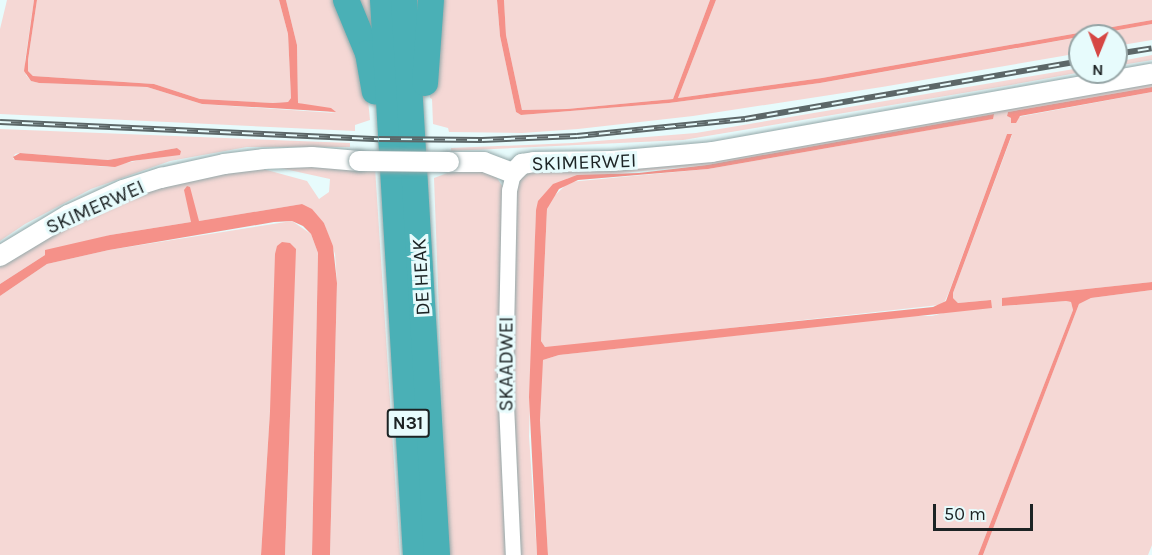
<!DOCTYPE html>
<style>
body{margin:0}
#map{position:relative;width:1152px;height:555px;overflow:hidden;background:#e7fbfc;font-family:Karla,sans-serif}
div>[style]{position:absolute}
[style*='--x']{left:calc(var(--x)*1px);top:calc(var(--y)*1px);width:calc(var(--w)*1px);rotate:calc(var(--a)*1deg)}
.green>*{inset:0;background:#f5d8d5}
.water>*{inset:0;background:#f59189}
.roads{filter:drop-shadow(0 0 2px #94a7a8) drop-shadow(0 0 2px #94a7a8)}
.minor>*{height:15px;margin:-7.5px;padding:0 7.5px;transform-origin:7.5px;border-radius:7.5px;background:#fff}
.tertiary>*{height:20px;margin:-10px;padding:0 10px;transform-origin:10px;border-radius:10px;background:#fff}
.trunk>*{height:26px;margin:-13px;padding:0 13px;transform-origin:13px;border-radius:13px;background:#4ab0b6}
.rail>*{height:6px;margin-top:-3px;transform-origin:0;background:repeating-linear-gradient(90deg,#e7fbfc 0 11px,#5c6768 0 22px);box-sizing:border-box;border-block:2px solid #5c6768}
.bridges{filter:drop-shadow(0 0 2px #94a7a8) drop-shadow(0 0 2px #94a7a8)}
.tertiary-bridge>*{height:20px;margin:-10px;padding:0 10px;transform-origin:10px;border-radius:10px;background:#fff}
span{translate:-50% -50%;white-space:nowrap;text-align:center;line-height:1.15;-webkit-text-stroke:6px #e7fbfc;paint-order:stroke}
.shield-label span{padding:2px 4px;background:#e7fbfc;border:2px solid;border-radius:4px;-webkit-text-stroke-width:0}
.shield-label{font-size:18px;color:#1c2324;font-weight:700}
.street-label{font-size:20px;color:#1c2324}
.north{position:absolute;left:1068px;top:24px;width:60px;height:60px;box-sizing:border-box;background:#e7fbfc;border:2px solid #96a5a6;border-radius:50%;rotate:181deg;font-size:16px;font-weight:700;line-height:24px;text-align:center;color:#1c2324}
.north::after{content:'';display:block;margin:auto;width:21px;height:27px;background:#d64744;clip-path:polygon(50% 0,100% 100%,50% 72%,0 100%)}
.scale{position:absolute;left:933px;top:504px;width:100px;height:27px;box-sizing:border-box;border:3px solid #1c2324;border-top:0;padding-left:8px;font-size:18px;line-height:21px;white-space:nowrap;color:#1c2324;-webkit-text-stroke:4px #e7fbfc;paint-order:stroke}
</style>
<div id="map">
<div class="green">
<div style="clip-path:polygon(7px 0,34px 0,25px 61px,26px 75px,31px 81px,39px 83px,147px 87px,202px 104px,335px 113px,298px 103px,297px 45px,286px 0,341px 0,368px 100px,370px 120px,355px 125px,355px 131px,0 114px,0 29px)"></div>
<div style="clip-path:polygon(37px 0,279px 0,288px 34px,291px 98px,288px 102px,273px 103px,200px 99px,154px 84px,33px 76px,28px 71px,28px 60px)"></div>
<div style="clip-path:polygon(353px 0,374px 0,379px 70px)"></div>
<div style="clip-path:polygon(436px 0,497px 0,500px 36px,516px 112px,521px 115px,669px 103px,820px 83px,1080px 37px,1080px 53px,882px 87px,693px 116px,578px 129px,522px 133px,449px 132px,448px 128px,433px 124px,432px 99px,430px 98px,430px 53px)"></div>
<div style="clip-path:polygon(504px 0,710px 0,673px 99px,567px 109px,522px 110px,506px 35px)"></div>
<div style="clip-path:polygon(716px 0,1152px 0,1152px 20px,822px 78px,678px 98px)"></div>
<div style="clip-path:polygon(1152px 24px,1152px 40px,1116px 46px,1116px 36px,1083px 36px)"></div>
<div style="clip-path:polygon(1152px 55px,1152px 60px,1116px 66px,1116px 62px)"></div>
<div style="clip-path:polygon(1080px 68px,1082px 72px,1011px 85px,683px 140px,451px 151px,451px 148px,572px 143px,696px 133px)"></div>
<div style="clip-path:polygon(1152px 80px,1152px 87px,1008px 112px,1007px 116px,1011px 118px,1018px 117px,1152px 92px,1152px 282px,1003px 298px,1003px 306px,1066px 301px,1071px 302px,1073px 310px,978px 555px,548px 555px,540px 420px,541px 368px,543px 360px,559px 355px,909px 316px,932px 316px,991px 300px,958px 303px,953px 298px,953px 293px,1012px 135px,1007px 134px,949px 292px,945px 301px,939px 305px,558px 347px,545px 347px,541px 341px,547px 209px,551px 199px,569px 182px,708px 169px,992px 119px,994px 114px,707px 165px,568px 178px,536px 210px,529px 436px,537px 555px,519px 555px,512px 426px,515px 188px,528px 169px)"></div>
<div style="clip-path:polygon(evenodd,0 129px,350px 143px,350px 147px,247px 147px,170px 161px,91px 189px,25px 224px,0 241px,0 129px,177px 148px,181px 151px,108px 167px,13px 159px,15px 154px,20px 153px,108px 160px,177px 148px)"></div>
<div style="clip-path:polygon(279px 164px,375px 167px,400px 555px,330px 555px,337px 283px,335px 254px,324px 223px,302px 204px,199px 221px,191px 219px,191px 222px,110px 235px,45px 255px,0 284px,0 267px,27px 247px,75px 220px,150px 188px,252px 166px,307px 181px,319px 199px,329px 192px,330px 179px,280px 168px)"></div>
<div style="clip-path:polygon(451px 169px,493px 172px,503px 187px,500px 401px,507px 555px,448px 555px,434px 178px,450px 172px)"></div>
<div style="clip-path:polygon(292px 221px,311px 234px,318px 253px,312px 555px,285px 555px,291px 383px,270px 411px,261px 555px,0 555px,0 296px,47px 264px,109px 250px)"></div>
<div style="clip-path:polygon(1152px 290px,1152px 545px,1148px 555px,983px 555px,1079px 304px,1091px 298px)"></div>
</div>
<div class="water">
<div style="clip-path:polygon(34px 0,37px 0,28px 60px,28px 71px,33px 76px,154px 84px,200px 99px,273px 103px,288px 102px,291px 98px,288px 34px,279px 0,286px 0,297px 45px,298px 103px,331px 108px,336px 112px,202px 104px,147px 87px,39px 83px,31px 81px,24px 71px)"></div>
<div style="clip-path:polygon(497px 0,504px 0,506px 35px,522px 110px,567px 109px,673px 99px,710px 0,716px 0,678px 98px,822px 78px,1152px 20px,1152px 24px,820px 83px,669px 103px,521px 115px,516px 112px,500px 36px)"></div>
<div style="clip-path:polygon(1152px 87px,1152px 92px,1020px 116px,1016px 123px,1011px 123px,1011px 118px,1007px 116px,1008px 112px)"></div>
<div style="clip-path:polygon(994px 114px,993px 119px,708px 169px,578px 180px,559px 189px,547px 209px,541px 341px,545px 347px,933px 307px,946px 301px,1007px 134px,1012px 134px,953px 293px,953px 298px,958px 303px,991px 300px,992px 308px,559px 355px,543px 360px,540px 420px,548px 555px,537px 555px,529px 397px,536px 210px,538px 201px,553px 184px,577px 175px,639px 173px,707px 165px)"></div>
<div style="clip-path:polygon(177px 148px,181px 151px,180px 155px,132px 161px,115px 167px,15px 160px,13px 157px,20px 153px,108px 160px)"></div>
<div style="clip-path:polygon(187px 186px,190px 187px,199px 221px,302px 204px,312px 209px,324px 223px,333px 246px,337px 283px,330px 555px,312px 555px,318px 253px,311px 234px,303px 226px,292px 221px,274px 222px,109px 250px,47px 264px,0 296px,0 284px,45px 255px,45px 250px,110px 235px,191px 222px,184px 190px)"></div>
<div style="clip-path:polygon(282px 242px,290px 243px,296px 249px,285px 555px,261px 555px,270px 411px,275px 254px,277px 246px)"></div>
<div style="clip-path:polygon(1152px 282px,1152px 290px,1091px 298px,1079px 304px,983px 555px,978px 555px,1073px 310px,1071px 302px,1066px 301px,1002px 306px,1002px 298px)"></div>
</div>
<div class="roads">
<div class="minor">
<div style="--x:513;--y:173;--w:17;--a:103"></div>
<div style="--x:509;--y:190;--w:192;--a:91.2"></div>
<div style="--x:505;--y:382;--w:173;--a:87.4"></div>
</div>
<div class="tertiary">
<div style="--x:449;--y:162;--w:35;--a:0"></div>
<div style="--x:484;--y:162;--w:31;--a:21"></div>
<div style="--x:513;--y:173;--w:13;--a:-45"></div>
<div style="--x:522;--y:164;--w:12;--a:-9"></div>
<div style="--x:534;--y:162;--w:78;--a:-0.7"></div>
<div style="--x:612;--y:161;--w:100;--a:-5.1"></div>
<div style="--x:712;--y:152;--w:447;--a:-10.1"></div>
<div style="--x:0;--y:256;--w:79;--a:-31.1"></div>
<div style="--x:68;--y:215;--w:60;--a:-24.4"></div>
<div style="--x:123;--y:190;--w:40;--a:-18"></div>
<div style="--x:161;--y:178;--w:65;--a:-12.5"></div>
<div style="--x:224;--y:164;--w:39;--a:-7"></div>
<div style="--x:263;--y:159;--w:49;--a:-2.3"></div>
<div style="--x:312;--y:157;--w:47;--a:4.9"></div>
</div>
<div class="trunk">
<div style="--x:346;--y:0;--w:57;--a:67.5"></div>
<div style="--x:368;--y:53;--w:39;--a:80"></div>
<div style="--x:383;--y:0;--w:556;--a:86.6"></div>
<div style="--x:404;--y:0;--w:556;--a:86.6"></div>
<div style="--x:425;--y:83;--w:83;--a:-85.9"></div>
</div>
</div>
<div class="rail">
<div style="--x:1116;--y:54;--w:36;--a:-9"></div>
<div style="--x:0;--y:122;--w:379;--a:2.6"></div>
<div style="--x:379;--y:139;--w:103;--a:0.6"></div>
<div style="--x:482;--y:140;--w:95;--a:-2.4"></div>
<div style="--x:577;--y:136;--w:169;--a:-5.8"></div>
<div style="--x:745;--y:119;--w:340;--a:-9.8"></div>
</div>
<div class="bridges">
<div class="tertiary-bridge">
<div style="--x:359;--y:161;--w:90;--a:0.6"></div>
</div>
</div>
<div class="shield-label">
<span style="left:408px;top:423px">N31</span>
</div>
<div class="street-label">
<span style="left:584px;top:162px;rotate:-2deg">SKIMERWEI</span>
<span style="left:95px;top:207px;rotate:-24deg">SKIMERWEI</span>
<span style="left:421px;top:277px;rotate:-93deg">DE HEAK</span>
<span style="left:506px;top:364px;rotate:-90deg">SKAADWEI</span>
</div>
<div class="north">N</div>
<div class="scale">50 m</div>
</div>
